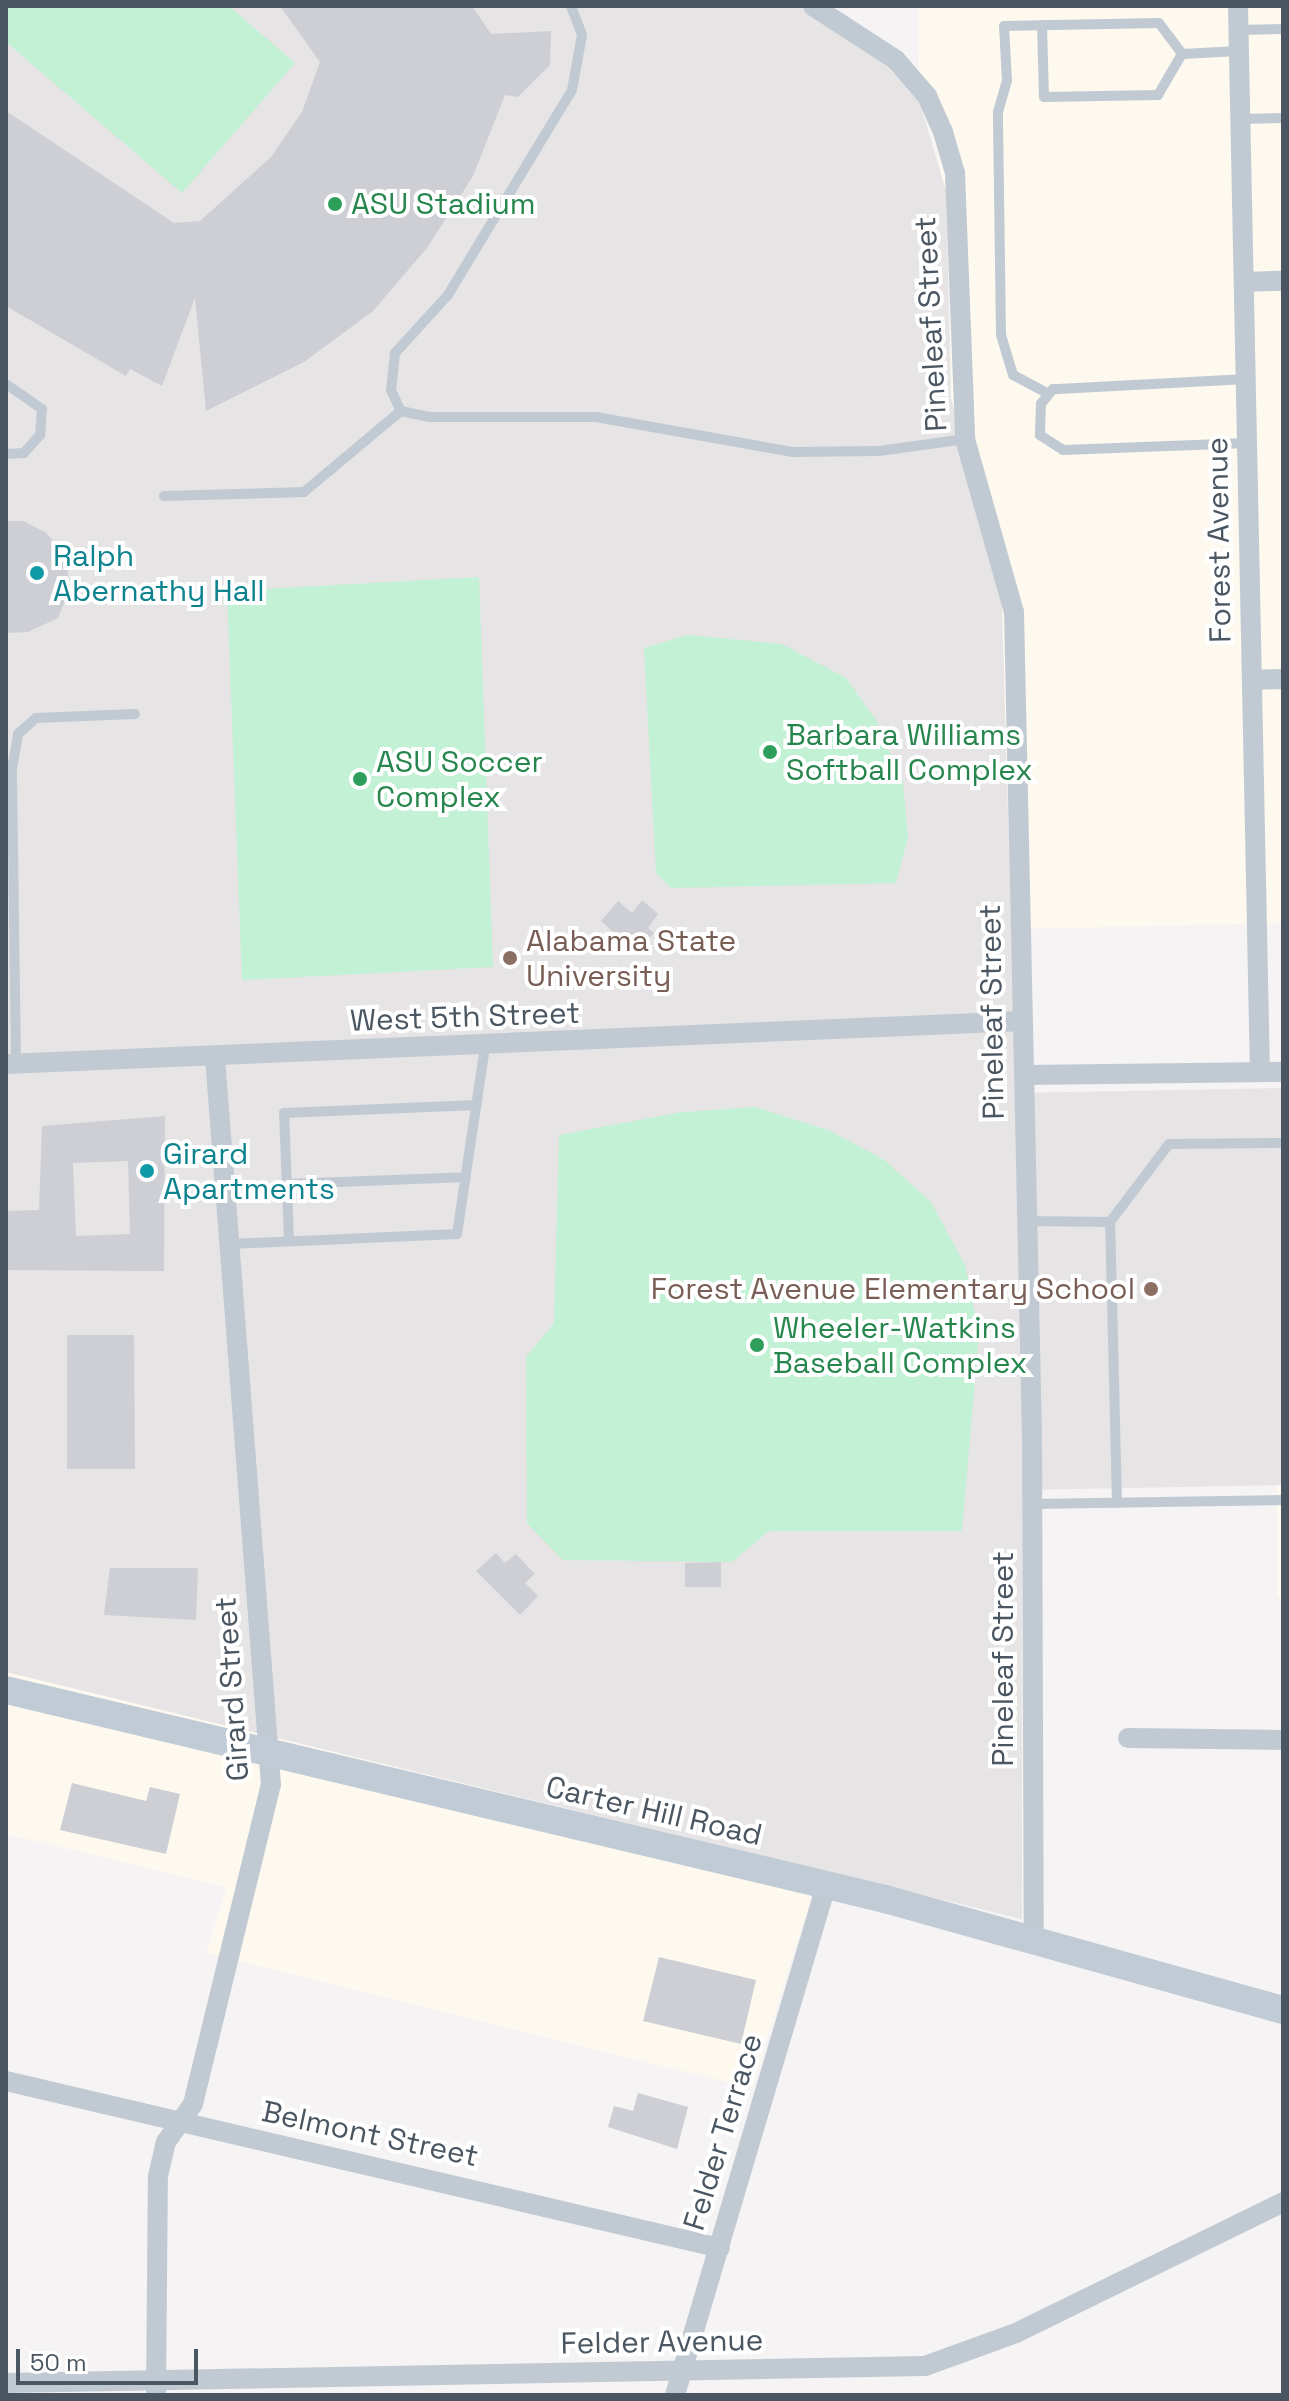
<!DOCTYPE html>
<html>
<head>
<meta charset="utf-8">
<style>
  body { margin:0 }
  #map { position:relative; width:1289px; height:2401px; overflow:hidden; background:#f5f3f3; font-family:"Space Grotesk",sans-serif }
  div>[style] { position:absolute }
  [style*='--x'] { left:calc(var(--x)*1px); top:calc(var(--y)*1px); width:calc(var(--w)*1px); rotate:calc(var(--a)*1deg) }
  .commercial>* { inset:0; background:#fdf9ef }
  .education>* { inset:0; background:#e6e4e5 }
  .green>* { inset:0; background:#c3f1d5 }
  .building>* { inset:0; background:#cdcfd5 }
  .lane>* { height:10px; margin:-5px; padding:0 5px; transform-origin:5px; border-radius:5px; background:#c1cad2 }
  .street>* { height:20px; margin:-10px; padding:0 10px; transform-origin:10px; border-radius:10px; background:#c1cad2 }
  .secondary>* { height:28px; margin:-14px; padding:0 14px; transform-origin:14px; border-radius:14px; background:#c1cbd6 }
  .dots>* { width:22px; height:22px; translate:-50% -50%; box-sizing:border-box; border:4px solid #fff; border-radius:50% }
  span { translate:-50% -50%; white-space:nowrap; text-align:center; line-height:1.15; -webkit-text-stroke:8px #fff; paint-order:stroke }
  .leisure-label { font-size:30px; color:#27864d }
  .left { translate:0 -50%; text-align:left }
  .street-label { font-size:30px; color:#4a5661 }
  .culture-label { font-size:30px; color:#0d838f }
  .education-label { font-size:30px; color:#785e54 }
  .right { translate:-100% -50%; text-align:right }
  .frame { position:absolute; inset:0; border:8px solid #4a5661; pointer-events:none }
  .scale { position:absolute; left:16px; top:2349px; width:182px; height:36px; box-sizing:border-box; border:4px solid #4a5661; border-top:0; padding-left:10px; font-size:24px; line-height:28px; white-space:nowrap; color:#4a5661; -webkit-text-stroke:6px #fff; paint-order:stroke }
</style>
</head>
<body>
<div id="map">
  <div class="commercial">
    <i style="clip-path:polygon(919px 6px,1283px 6px,1283px 923px,1012px 929px,1002px 607px,951px 398px,949px 237px,937px 148px,919px 100px)"></i>
    <i style="clip-path:polygon(1277px 1485px,1283px 1485px,1283px 1598px,1277px 1597px)"></i>
    <i style="clip-path:polygon(6px 1672px,819px 1871px,752px 2088px,206px 1953px,227px 1887px,6px 1834px)"></i>
  </div>
  <div class="education">
    <i style="clip-path:polygon(6px 6px,800px 6px,865px 42px,919px 100px,946px 191px,951px 398px,1002px 607px,1016px 1093px,1283px 1088px,1283px 1485px,1022px 1490px,1022px 1919px,6px 1672px)"></i>
  </div>
  <div class="green">
    <i style="clip-path:polygon(6px 6px,229px 6px,295px 63px,182px 193px,6px 42px)"></i>
    <i style="clip-path:polygon(479px 577px,493px 967px,242px 980px,227px 591px)"></i>
    <i style="clip-path:polygon(688px 635px,782px 644px,846px 678px,876px 720px,903px 783px,908px 837px,896px 883px,671px 888px,656px 873px,644px 648px)"></i>
    <i style="clip-path:polygon(755px 1107px,828px 1130px,883px 1159px,931px 1202px,965px 1265px,979px 1333px,962px 1531px,769px 1531px,732px 1562px,563px 1560px,527px 1523px,526px 1357px,554px 1323px,559px 1135px,682px 1112px)"></i>
  </div>
  <div class="building">
    <i style="clip-path:polygon(280px 6px,472px 6px,491px 34px,551px 31px,550px 65px,518px 97px,505px 95px,473px 176px,427px 248px,373px 311px,304px 362px,206px 411px,195px 298px,162px 386px,130px 369px,126px 376px,6px 306px,6px 111px,174px 223px,200px 221px,271px 157px,302px 112px,320px 62px)"></i>
    <i style="clip-path:polygon(6px 521px,23px 521px,45px 532px,67px 555px,69px 591px,58px 618px,28px 632px,6px 633px)"></i>
    <i style="clip-path:polygon(642px 900px,658px 914px,648px 928px,654px 933px,637px 953px,601px 921px,618px 901px,632px 913px)"></i>
    <i style="clip-path:polygon(evenodd,165px 1116px,164px 1271px,6px 1270px,6px 1211px,39px 1210px,42px 1126px,165px 1116px,128px 1161px,130px 1234px,76px 1236px,73px 1163px,128px 1161px)"></i>
    <i style="clip-path:polygon(67px 1335px,134px 1335px,135px 1469px,67px 1469px)"></i>
    <i style="clip-path:polygon(496px 1553px,505px 1563px,516px 1554px,535px 1574px,525px 1583px,538px 1596px,520px 1615px,476px 1571px)"></i>
    <i style="clip-path:polygon(721px 1562px,721px 1587px,685px 1587px,685px 1563px)"></i>
    <i style="clip-path:polygon(110px 1568px,198px 1568px,196px 1620px,104px 1615px)"></i>
    <i style="clip-path:polygon(72px 1783px,146px 1801px,150px 1787px,180px 1794px,166px 1854px,60px 1830px)"></i>
    <i style="clip-path:polygon(659px 1957px,756px 1980px,741px 2044px,643px 2021px)"></i>
    <i style="clip-path:polygon(638px 2093px,688px 2107px,677px 2149px,608px 2127px,614px 2106px,633px 2111px)"></i>
  </div>
  <div class="lane">
    <i style="--x:571;--y:6;--w:31;--a:69"></i>
    <i style="--x:582;--y:35;--w:56;--a:100.3"></i>
    <i style="--x:572;--y:90;--w:240;--a:121.2"></i>
    <i style="--x:448;--y:295;--w:79;--a:132.4"></i>
    <i style="--x:395;--y:353;--w:37;--a:96"></i>
    <i style="--x:391;--y:390;--w:23;--a:65"></i>
    <i style="--x:401;--y:411;--w:30;--a:12"></i>
    <i style="--x:430;--y:417;--w:166;--a:0"></i>
    <i style="--x:596;--y:417;--w:199;--a:10.1"></i>
    <i style="--x:792;--y:452;--w:87;--a:-0.7"></i>
    <i style="--x:879;--y:451;--w:87;--a:-7.9"></i>
    <i style="--x:1042;--y:25;--w:72;--a:88.4"></i>
    <i style="--x:1044;--y:97;--w:114;--a:-1"></i>
    <i style="--x:1158;--y:95;--w:48;--a:-59.7"></i>
    <i style="--x:1238;--y:30;--w:45;--a:-1.3"></i>
    <i style="--x:1241;--y:119;--w:42;--a:-1.4"></i>
    <i style="--x:1247;--y:379;--w:194;--a:177"></i>
    <i style="--x:1053;--y:389;--w:19;--a:129"></i>
    <i style="--x:1041;--y:404;--w:31;--a:92"></i>
    <i style="--x:1040;--y:435;--w:27;--a:33"></i>
    <i style="--x:1063;--y:450;--w:185;--a:-2.2"></i>
    <i style="--x:6;--y:384;--w:44;--a:34.8"></i>
    <i style="--x:42;--y:409;--w:26;--a:94"></i>
    <i style="--x:40;--y:435;--w:24;--a:132"></i>
    <i style="--x:24;--y:453;--w:18;--a:177"></i>
    <i style="--x:1047;--y:393;--w:38;--a:-152"></i>
    <i style="--x:1013;--y:375;--w:42;--a:-106.7"></i>
    <i style="--x:1001;--y:335;--w:223;--a:-90.8"></i>
    <i style="--x:998;--y:112;--w:32;--a:-74"></i>
    <i style="--x:1007;--y:81;--w:55;--a:-93.1"></i>
    <i style="--x:1004;--y:26;--w:155;--a:-1.1"></i>
    <i style="--x:1159;--y:23;--w:39;--a:53"></i>
    <i style="--x:1182;--y:54;--w:57;--a:-3"></i>
    <i style="--x:164;--y:496;--w:140;--a:-1.6"></i>
    <i style="--x:304;--y:492;--w:126;--a:-39.9"></i>
    <i style="--x:16;--y:1064;--w:295;--a:-90.8"></i>
    <i style="--x:12;--y:769;--w:36;--a:-80"></i>
    <i style="--x:18;--y:734;--w:24;--a:-42"></i>
    <i style="--x:36;--y:718;--w:99;--a:-2.3"></i>
    <i style="--x:287;--y:1184;--w:179;--a:-2.2"></i>
    <i style="--x:1027;--y:1221;--w:83;--a:0.7"></i>
    <i style="--x:289;--y:1241;--w:128;--a:-92.2"></i>
    <i style="--x:284;--y:1113;--w:193;--a:-2.4"></i>
    <i style="--x:229;--y:1244;--w:228;--a:-2.5"></i>
    <i style="--x:457;--y:1234;--w:189;--a:-81.5"></i>
    <i style="--x:1117;--y:1503;--w:281;--a:-91.4"></i>
    <i style="--x:1110;--y:1222;--w:98;--a:-52.9"></i>
    <i style="--x:1169;--y:1144;--w:114;--a:-0.5"></i>
    <i style="--x:1032;--y:1504;--w:251;--a:-0.9"></i>
  </div>
  <div class="street">
    <i style="--x:813;--y:6;--w:99;--a:33"></i>
    <i style="--x:896;--y:60;--w:48;--a:49.3"></i>
    <i style="--x:927;--y:96;--w:39;--a:66"></i>
    <i style="--x:943;--y:132;--w:43;--a:73.7"></i>
    <i style="--x:955;--y:173;--w:266;--a:87.8"></i>
    <i style="--x:965;--y:439;--w:180;--a:74.2"></i>
    <i style="--x:1014;--y:612;--w:827;--a:88.75"></i>
    <i style="--x:1032;--y:1439;--w:499;--a:89.8"></i>
    <i style="--x:1238;--y:6;--w:1066;--a:88.82"></i>
    <i style="--x:1245;--y:282;--w:38;--a:-2"></i>
    <i style="--x:1252;--y:680;--w:31;--a:-2"></i>
    <i style="--x:6;--y:1064;--w:1017;--a:-2.42"></i>
    <i style="--x:1024;--y:1075;--w:259;--a:-0.7"></i>
    <i style="--x:1128;--y:1738;--w:155;--a:0.7"></i>
    <i style="--x:6;--y:2081;--w:733;--a:13.16"></i>
    <i style="--x:6;--y:2383;--w:919;--a:-1.06"></i>
    <i style="--x:925;--y:2366;--w:97;--a:-19.9"></i>
    <i style="--x:1016;--y:2333;--w:297;--a:-26.1"></i>
    <i style="--x:156;--y:2395;--w:219;--a:-89.5"></i>
    <i style="--x:158;--y:2176;--w:35;--a:-77"></i>
    <i style="--x:166;--y:2142;--w:47;--a:-54.6"></i>
    <i style="--x:193;--y:2104;--w:328;--a:-76.3"></i>
    <i style="--x:271;--y:1785;--w:730;--a:-94.4"></i>
    <i style="--x:675;--y:2395;--w:531;--a:-73.48"></i>
  </div>
  <div class="secondary">
    <i style="--x:6;--y:1690;--w:904;--a:13.37"></i>
    <i style="--x:885;--y:1899;--w:413;--a:15.6"></i>
  </div>
  <div class="dots">
    <i style="left:335px;top:204px;background:#2e9e5b"></i>
    <i style="left:37px;top:573px;background:#0f9aa8"></i>
    <i style="left:770px;top:752px;background:#2e9e5b"></i>
    <i style="left:360px;top:779px;background:#2e9e5b"></i>
    <i style="left:510px;top:958px;background:#8d6e63"></i>
    <i style="left:147px;top:1171px;background:#0f9aa8"></i>
    <i style="left:1151px;top:1289px;background:#8d6e63"></i>
    <i style="left:757px;top:1345px;background:#2e9e5b"></i>
  </div>
  <div class="leisure-label">
    <span class="left" style="left:351px;top:204px">ASU Stadium</span>
    <span class="left" style="left:786px;top:752px">Barbara Williams<br>Softball Complex</span>
    <span class="left" style="left:376px;top:779px">ASU Soccer<br>Complex</span>
    <span class="left" style="left:773px;top:1345px">Wheeler-Watkins<br>Baseball Complex</span>
  </div>
  <div class="street-label">
    <span style="left:931px;top:324px;rotate:-93deg">Pineleaf Street</span>
    <span style="left:1219px;top:540px;rotate:-91deg">Forest Avenue</span>
    <span style="left:992px;top:1012px;rotate:-91deg">Pineleaf Street</span>
    <span style="left:465px;top:1017px;rotate:-2deg">West 5th Street</span>
    <span style="left:1003px;top:1659px;rotate:-90deg">Pineleaf Street</span>
    <span style="left:232px;top:1689px;rotate:-94deg">Girard Street</span>
    <span style="left:654px;top:1811px;rotate:13deg">Carter Hill Road</span>
    <span style="left:723px;top:2132px;rotate:-73deg">Felder Terrace</span>
    <span style="left:370px;top:2134px;rotate:12deg">Belmont Street</span>
    <span style="left:662px;top:2342px;rotate:-1deg">Felder Avenue</span>
  </div>
  <div class="culture-label">
    <span class="left" style="left:53px;top:573px">Ralph<br>Abernathy Hall</span>
    <span class="left" style="left:163px;top:1171px">Girard<br>Apartments</span>
  </div>
  <div class="education-label">
    <span class="left" style="left:526px;top:958px">Alabama State<br>University</span>
    <span class="right" style="left:1135px;top:1289px">Forest Avenue Elementary School</span>
  </div>
  <div class="frame"></div>
  <div class="scale">50 m</div>
</div>
</body>
</html>
